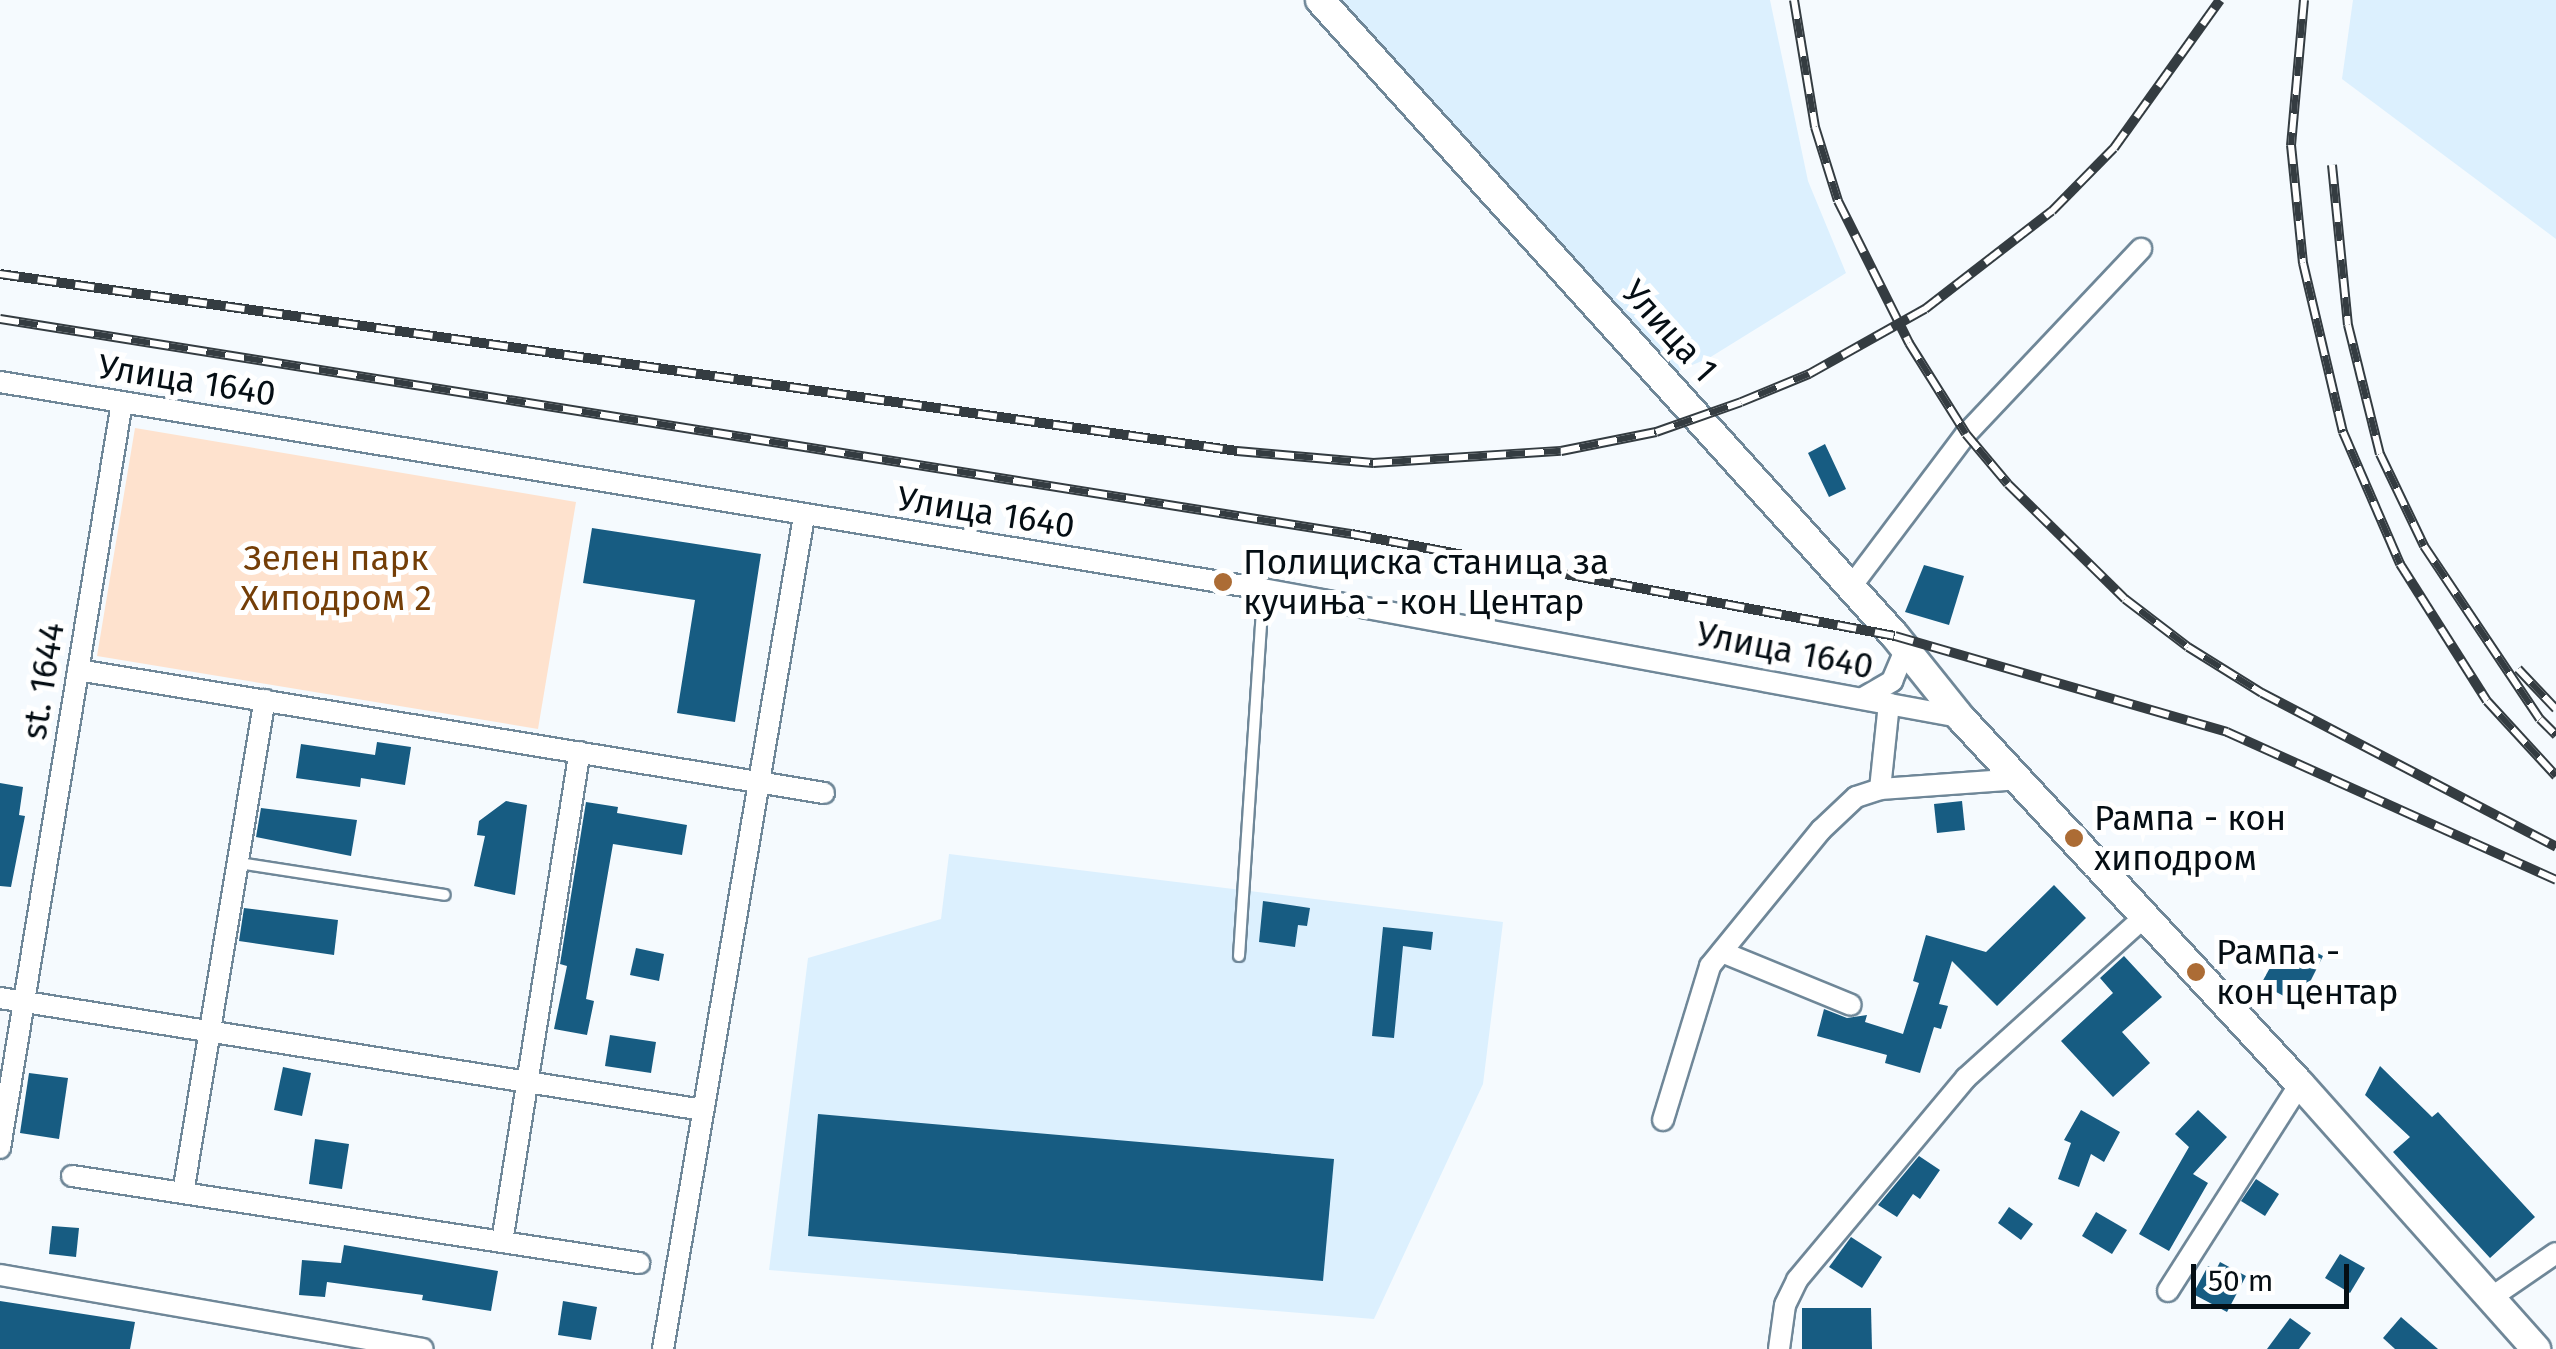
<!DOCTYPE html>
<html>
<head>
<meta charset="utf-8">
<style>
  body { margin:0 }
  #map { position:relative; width:2556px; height:1349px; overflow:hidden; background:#f5fafe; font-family:"Fira Sans",sans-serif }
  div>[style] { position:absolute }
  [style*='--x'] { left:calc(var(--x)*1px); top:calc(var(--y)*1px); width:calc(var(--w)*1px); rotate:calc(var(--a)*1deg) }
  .built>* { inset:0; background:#dcf0fe }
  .green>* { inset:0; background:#fee2ce }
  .building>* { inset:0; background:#175c82 }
  .roads { filter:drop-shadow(2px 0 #6f8798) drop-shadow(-2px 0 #6f8798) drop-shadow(0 2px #6f8798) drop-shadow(0 -2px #6f8798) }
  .service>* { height:10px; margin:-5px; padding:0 5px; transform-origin:5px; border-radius:5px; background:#fff }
  .minor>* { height:20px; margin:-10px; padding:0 10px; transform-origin:10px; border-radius:10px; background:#fff }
  .secondary>* { height:28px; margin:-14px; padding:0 14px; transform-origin:14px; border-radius:14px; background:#fff }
  .rail>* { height:10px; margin-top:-5px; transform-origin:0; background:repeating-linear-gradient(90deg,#fff 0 19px,#343c41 0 38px); box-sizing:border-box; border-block:2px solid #343c41 }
  .dots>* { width:28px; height:28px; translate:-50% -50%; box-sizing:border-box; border:5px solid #fff; border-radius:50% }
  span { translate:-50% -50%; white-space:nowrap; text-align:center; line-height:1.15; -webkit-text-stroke:10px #fff; paint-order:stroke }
  .street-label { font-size:35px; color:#050e14 }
  .park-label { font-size:35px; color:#743e07 }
  .poi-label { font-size:35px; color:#050e14 }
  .left { translate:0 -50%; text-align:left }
  .scale { position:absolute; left:2191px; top:1264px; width:158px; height:45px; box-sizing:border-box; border:5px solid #050e14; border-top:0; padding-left:12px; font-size:30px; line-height:35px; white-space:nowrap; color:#050e14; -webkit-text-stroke:8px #fff; paint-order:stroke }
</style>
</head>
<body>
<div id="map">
  <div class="built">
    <i style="clip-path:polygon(1313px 0,1770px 0,1808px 181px,1846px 273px,1709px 358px,1654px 381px)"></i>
    <i style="clip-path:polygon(2353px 0,2556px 0,2556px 239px,2342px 79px)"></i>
    <i style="clip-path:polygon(949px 854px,1503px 922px,1483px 1084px,1374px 1319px,769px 1270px,808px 958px,941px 919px)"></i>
  </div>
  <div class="green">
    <i style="clip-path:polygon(135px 428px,576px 502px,538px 729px,97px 656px)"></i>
  </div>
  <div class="building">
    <i style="clip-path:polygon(1825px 444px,1846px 489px,1829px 497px,1808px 453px)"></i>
    <i style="clip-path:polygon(592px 528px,761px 554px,735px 722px,677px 713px,695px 600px,583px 583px)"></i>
    <i style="clip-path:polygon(1924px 565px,1964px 576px,1949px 625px,1905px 612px)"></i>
    <i style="clip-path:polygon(377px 742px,411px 747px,405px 785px,361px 778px,360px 787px,296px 778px,301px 744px,375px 755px)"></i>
    <i style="clip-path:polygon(0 783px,23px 787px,19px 815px,25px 816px,11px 887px,0 886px)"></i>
    <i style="clip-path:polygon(506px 801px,527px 805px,515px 895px,474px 886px,485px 836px,477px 835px,479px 821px)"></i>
    <i style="clip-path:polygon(1962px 801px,1965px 830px,1937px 833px,1934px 804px)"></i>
    <i style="clip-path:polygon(586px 802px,618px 807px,617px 813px,687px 825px,682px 855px,613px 844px,586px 999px,594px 1001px,587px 1035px,554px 1029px,567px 966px,560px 964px)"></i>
    <i style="clip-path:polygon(261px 808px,357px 820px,351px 856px,256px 837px)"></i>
    <i style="clip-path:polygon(2054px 885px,2086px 918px,1997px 1006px,1952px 961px,1939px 1004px,1948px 1006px,1941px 1029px,1934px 1027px,1920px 1073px,1885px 1063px,1887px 1055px,1817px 1036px,1824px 1009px,1847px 1018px,1867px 1015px,1865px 1022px,1903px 1034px,1919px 983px,1913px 981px,1926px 935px,1986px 952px)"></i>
    <i style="clip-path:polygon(1263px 901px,1310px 908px,1307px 926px,1298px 925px,1295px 947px,1259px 942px)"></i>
    <i style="clip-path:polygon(244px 908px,338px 920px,334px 955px,239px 941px)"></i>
    <i style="clip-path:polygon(1383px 927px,1433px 932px,1431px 950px,1403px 946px,1394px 1038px,1372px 1036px)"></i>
    <i style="clip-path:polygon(2299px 943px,2323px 956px,2299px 1004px,2261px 984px,2282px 946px,2294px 953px)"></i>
    <i style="clip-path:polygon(636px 948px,664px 954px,659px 981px,630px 975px)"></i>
    <i style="clip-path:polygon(2124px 956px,2162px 997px,2122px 1032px,2150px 1063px,2113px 1097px,2061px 1041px,2113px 993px,2100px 978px)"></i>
    <i style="clip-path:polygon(610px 1035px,656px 1042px,651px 1073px,605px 1066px)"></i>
    <i style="clip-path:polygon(2380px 1066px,2432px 1117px,2438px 1112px,2535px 1217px,2490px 1258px,2393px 1152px,2410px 1137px,2365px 1095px)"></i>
    <i style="clip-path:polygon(283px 1067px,311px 1073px,302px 1116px,274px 1110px)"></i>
    <i style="clip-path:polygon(29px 1073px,68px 1078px,59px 1139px,20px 1133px)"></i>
    <i style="clip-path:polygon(2081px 1110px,2120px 1132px,2104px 1162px,2091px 1154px,2079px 1187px,2058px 1179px,2071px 1143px,2064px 1140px)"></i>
    <i style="clip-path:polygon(2198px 1110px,2227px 1137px,2193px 1174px,2208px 1183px,2169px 1251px,2139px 1234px,2189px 1147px,2175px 1134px)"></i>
    <i style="clip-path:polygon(818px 1114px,1334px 1159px,1323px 1281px,808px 1236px)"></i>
    <i style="clip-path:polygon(315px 1139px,349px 1144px,342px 1189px,309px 1184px)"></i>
    <i style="clip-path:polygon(1919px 1156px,1940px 1170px,1920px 1199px,1913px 1194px,1897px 1217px,1878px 1205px)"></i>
    <i style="clip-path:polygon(2256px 1179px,2279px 1194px,2265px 1216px,2241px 1201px)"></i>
    <i style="clip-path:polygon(2009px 1207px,2033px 1224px,2021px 1240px,1998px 1223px)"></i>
    <i style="clip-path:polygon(2096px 1212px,2127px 1230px,2112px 1254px,2082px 1236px)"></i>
    <i style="clip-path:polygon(52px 1226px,79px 1228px,76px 1257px,49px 1254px)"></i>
    <i style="clip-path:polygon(1851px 1237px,1882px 1257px,1862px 1288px,1829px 1267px)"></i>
    <i style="clip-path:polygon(344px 1245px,498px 1271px,491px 1311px,422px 1300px,423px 1295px,327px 1282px,325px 1297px,299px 1295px,302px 1260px,341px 1263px)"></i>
    <i style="clip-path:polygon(2340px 1254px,2365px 1268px,2350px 1293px,2325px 1278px)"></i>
    <i style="clip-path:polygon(2220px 1262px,2246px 1276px,2227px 1312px,2193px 1294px,2208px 1266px,2216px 1270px)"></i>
    <i style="clip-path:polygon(0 1301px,135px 1322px,130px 1349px,0 1349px)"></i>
    <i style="clip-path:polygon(563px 1301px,597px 1307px,591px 1340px,558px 1335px)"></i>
    <i style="clip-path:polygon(1802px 1308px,1871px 1308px,1872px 1349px,1802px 1349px)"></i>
    <i style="clip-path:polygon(2401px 1317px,2438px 1349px,2395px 1349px,2383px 1338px)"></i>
    <i style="clip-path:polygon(2290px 1318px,2311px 1333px,2299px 1349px,2267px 1349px)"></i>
  </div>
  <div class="roads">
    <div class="service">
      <i style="--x:239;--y:863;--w:208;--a:8.8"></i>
      <i style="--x:1239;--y:956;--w:367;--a:-86.2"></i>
    </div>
    <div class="minor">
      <i style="--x:0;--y:382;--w:1280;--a:9.31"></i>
      <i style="--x:1263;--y:589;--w:709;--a:10.41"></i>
      <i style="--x:1850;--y:588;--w:193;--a:-53"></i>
      <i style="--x:1966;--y:434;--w:255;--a:-46.6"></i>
      <i style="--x:78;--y:670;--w:756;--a:9.36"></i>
      <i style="--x:1863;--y:698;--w:34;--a:-30"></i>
      <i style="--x:1892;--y:681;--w:34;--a:-67"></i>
      <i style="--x:1880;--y:789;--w:86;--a:-84"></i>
      <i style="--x:1722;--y:952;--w:139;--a:22.3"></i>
      <i style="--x:0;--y:998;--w:712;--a:9.05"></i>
      <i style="--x:1663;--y:1120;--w:161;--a:-73"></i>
      <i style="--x:1710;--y:966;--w:176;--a:-50.8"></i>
      <i style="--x:1821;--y:830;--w:48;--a:-43.3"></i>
      <i style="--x:1856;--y:797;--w:25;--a:-18"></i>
      <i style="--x:1880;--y:789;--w:141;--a:-4.1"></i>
      <i style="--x:0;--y:1148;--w:756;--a:-80.71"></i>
      <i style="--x:72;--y:1176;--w:574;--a:8.72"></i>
      <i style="--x:183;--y:1193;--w:500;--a:-80.6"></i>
      <i style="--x:502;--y:1242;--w:496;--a:-81"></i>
      <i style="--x:0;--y:1275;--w:429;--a:9.9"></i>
      <i style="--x:2168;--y:1291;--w:246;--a:-57.5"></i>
      <i style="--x:2489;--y:1299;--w:81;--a:-34.5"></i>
      <i style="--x:663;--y:1349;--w:845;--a:-80.39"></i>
      <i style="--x:1779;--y:1349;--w:44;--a:-82.2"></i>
      <i style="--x:1785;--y:1305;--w:28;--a:-64"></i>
      <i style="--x:1797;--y:1280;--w:263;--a:-50.1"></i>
      <i style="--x:1966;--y:1078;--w:241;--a:-42.1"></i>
    </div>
    <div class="secondary">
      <i style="--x:1320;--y:0;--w:857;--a:47.88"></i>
      <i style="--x:1895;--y:636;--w:104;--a:51.3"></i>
      <i style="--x:1960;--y:717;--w:500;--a:47.19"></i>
      <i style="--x:2300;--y:1084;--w:355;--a:48.3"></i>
    </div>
  </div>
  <div class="rail">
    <i style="--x:1794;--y:0;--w:129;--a:80.6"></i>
    <i style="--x:1815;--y:127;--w:77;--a:72.7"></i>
    <i style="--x:1838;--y:201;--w:159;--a:63.4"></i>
    <i style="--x:1909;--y:343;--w:107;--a:57.9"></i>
    <i style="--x:1966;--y:434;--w:65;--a:50"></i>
    <i style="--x:2008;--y:484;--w:164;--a:44.5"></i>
    <i style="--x:2125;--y:599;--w:79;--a:37.3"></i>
    <i style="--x:2188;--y:647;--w:87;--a:31.9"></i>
    <i style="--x:2262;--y:693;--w:332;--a:27.6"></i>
    <i style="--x:2304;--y:0;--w:146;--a:95.1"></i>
    <i style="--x:2291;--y:145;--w:119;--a:84.2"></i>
    <i style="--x:2303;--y:263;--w:174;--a:76.7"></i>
    <i style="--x:2343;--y:432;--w:144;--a:66.6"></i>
    <i style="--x:2400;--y:564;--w:162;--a:57.6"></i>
    <i style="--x:2487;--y:701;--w:102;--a:47.4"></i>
    <i style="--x:2332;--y:165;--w:161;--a:84.3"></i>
    <i style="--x:2348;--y:325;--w:133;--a:76.1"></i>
    <i style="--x:2380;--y:454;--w:102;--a:64.4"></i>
    <i style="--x:2424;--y:546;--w:208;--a:56.2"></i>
    <i style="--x:2540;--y:719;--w:23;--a:45"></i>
    <i style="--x:0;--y:274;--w:1250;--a:8.14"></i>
    <i style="--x:1237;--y:451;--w:137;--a:5"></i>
    <i style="--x:1373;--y:463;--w:188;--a:-3.7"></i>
    <i style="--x:1561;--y:451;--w:97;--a:-11.3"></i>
    <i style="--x:1656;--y:432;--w:90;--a:-19.4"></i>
    <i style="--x:1741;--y:402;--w:74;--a:-22.4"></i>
    <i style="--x:1809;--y:374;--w:133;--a:-29.3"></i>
    <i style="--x:1925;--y:309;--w:160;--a:-37.7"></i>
    <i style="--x:2052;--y:211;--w:88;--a:-45.5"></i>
    <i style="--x:2114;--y:148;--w:182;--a:-54.4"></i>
    <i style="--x:0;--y:319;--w:1369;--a:9.04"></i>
    <i style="--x:1352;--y:534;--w:552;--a:10.64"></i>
    <i style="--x:1895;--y:636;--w:346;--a:16.1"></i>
    <i style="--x:2227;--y:732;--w:361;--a:24.2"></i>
    <i style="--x:2518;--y:669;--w:55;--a:46.5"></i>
  </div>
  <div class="dots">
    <i style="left:1223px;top:582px;background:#ac6c35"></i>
    <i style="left:2074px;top:838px;background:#ac6c35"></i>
    <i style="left:2196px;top:972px;background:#ac6c35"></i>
  </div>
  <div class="street-label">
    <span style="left:1670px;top:331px;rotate:48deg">Улица 1</span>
    <span style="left:187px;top:380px;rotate:9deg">Улица 1640</span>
    <span style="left:986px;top:512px;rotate:9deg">Улица 1640</span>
    <span style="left:1785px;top:650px;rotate:11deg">Улица 1640</span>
    <span style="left:43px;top:681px;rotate:-81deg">st. 1644</span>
  </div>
  <div class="park-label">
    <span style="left:336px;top:578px">Зелен парк<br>Хиподром 2</span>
  </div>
  <div class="poi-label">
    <span class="left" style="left:1243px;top:582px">Полициска станица за<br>кучиња - кон Центар</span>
    <span class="left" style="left:2094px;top:838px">Рампа - кон<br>хиподром</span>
    <span class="left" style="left:2216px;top:972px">Рампа -<br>кон центар</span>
  </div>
  <div class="scale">50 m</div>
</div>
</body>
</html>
